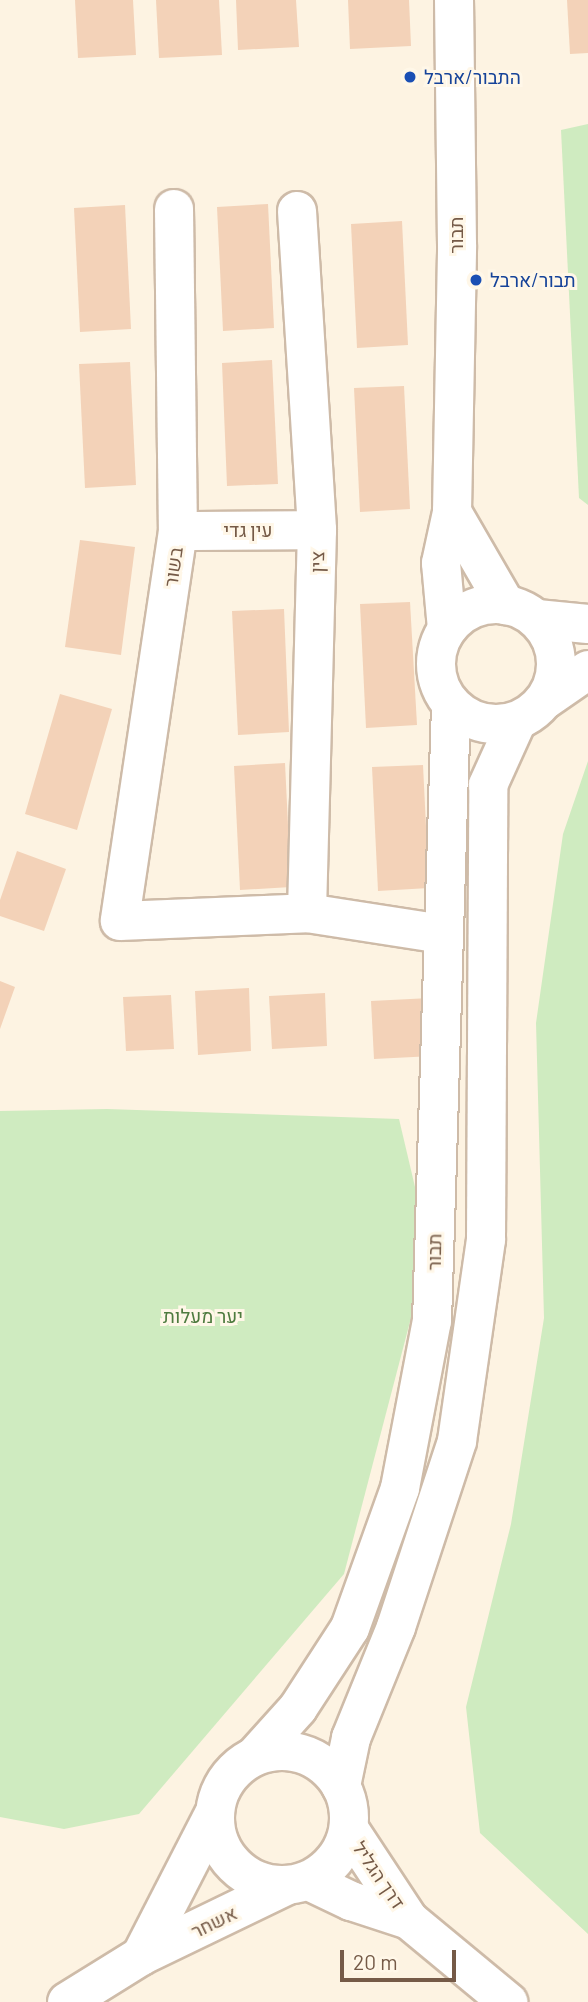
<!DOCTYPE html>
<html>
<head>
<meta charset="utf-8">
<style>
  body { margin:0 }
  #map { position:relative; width:588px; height:2002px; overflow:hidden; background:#fdf3e2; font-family:Barlow,Heebo,sans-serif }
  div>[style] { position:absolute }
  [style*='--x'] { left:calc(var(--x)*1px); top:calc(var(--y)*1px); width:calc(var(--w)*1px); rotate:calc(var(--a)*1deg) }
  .green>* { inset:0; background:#cfebc0 }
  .building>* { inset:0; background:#f3d2b8 }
  .roads { filter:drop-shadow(2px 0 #cebba8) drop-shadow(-2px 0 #cebba8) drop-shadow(0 2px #cebba8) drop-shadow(0 -2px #cebba8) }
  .minor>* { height:38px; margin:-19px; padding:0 19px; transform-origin:19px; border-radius:19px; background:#fff }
  .tertiary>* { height:38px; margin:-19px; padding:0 19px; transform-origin:19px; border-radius:19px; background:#fff }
  .tertiary>.ring { margin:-19px; padding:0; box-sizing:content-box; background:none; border:38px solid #fff; border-radius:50% }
  .dots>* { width:19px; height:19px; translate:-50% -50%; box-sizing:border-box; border:4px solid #fff7e8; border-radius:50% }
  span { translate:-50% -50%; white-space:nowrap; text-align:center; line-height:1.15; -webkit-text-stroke:6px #fff7e8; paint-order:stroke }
  .transit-label { font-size:19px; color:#164399 }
  .left { translate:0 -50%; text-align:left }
  .street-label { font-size:19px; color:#755a47 }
  .park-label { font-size:19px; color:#4e7b3f }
  .scale { position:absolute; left:340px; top:1950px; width:116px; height:32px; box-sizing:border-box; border:4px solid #755a47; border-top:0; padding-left:9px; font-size:21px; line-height:24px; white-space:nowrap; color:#755a47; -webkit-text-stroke:5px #fff7e8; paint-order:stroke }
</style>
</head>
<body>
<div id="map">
  <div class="green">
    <i style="clip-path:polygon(588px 124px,588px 505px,579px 498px,561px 130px)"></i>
    <i style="clip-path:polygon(588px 761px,588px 1934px,480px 1833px,466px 1707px,511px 1524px,544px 1318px,536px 1023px,563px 834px)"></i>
    <i style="clip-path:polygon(107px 1109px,399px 1119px,419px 1204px,412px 1314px,344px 1574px,139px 1814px,64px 1829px,0 1817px,0 1111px)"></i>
  </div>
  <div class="building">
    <i style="clip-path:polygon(75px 0,133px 0,136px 55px,78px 58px)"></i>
    <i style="clip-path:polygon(156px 0,219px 0,222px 55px,159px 58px)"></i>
    <i style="clip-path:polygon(236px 0,296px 0,299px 47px,238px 50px)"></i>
    <i style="clip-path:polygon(348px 0,409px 0,411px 46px,350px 49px)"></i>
    <i style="clip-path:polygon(567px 0,588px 0,588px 53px,570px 54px)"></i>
    <i style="clip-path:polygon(268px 204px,274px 328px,223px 331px,217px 207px)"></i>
    <i style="clip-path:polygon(125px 205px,131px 329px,80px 332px,74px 208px)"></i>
    <i style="clip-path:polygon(402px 221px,408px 345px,357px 348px,351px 224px)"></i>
    <i style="clip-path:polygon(272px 360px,278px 484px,227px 486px,222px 363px)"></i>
    <i style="clip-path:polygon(130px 362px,136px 485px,85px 488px,79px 364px)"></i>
    <i style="clip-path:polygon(404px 386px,410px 509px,360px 512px,354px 388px)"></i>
    <i style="clip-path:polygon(80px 540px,135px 547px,121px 655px,65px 647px)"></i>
    <i style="clip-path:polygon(410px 602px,417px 725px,366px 728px,360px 604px)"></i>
    <i style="clip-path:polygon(284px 609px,289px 732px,238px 735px,232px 611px)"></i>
    <i style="clip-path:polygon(60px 694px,112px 709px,77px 830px,25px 814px)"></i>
    <i style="clip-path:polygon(285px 763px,291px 887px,240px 890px,234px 766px)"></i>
    <i style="clip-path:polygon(423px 765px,429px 888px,378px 891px,372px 767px)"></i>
    <i style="clip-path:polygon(17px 851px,66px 869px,44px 931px,0 916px,0 900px)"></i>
    <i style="clip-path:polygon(0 981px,15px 987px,0 1029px)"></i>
    <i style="clip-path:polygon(249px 988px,251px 1051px,198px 1055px,195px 991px)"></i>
    <i style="clip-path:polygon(325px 993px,327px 1046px,272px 1049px,269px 996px)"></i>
    <i style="clip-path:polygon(171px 995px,174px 1049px,126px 1051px,123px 997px)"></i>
    <i style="clip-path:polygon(430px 998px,433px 1056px,374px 1059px,371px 1001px)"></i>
  </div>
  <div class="roads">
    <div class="minor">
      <i style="--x:174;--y:209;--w:322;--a:89.3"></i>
      <i style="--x:178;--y:531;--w:394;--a:98.5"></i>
      <i style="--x:120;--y:921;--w:187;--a:-2.4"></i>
      <i style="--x:307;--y:913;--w:137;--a:8.8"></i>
      <i style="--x:297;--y:211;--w:320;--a:86.4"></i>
      <i style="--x:317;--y:530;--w:383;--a:91.5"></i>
      <i style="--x:178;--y:531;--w:139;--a:-0.4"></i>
    </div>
    <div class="tertiary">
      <i style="--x:452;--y:512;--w:108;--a:59.9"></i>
      <i class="ring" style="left:436px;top:604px;width:82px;height:82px"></i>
      <i style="--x:537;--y:619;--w:51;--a:5.6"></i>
      <i style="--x:447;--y:629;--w:66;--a:-95.2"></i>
      <i style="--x:441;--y:563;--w:52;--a:-77.8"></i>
      <i style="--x:452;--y:512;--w:267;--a:-88.9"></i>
      <i style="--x:457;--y:245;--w:245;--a:-90.7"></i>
      <i style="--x:546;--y:699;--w:51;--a:-34.6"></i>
      <i class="ring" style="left:215px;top:1751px;width:96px;height:96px"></i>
      <i style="--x:255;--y:1756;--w:64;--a:-48.1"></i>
      <i style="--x:298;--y:1708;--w:95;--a:-57"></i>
      <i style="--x:350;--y:1628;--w:149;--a:-70.3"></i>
      <i style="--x:400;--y:1488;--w:170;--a:-79.2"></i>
      <i style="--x:432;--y:1321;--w:616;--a:-88.23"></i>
      <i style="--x:341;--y:1786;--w:49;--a:-78.2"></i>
      <i style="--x:351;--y:1738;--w:120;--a:-67.9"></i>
      <i style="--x:396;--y:1627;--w:196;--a:-71.8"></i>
      <i style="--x:457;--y:1441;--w:203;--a:-81.8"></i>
      <i style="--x:486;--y:1240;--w:455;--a:-89.7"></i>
      <i style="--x:488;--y:785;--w:70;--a:-65.6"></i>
      <i style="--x:349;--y:1829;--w:109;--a:56.6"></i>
      <i style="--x:409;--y:1920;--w:129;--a:39.6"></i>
      <i style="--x:309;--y:1881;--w:47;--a:25.5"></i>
      <i style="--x:351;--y:1901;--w:61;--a:18.1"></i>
      <i style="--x:141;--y:1956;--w:160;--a:-62.8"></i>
      <i style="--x:67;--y:2002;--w:87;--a:-31.9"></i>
      <i style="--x:141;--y:1956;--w:161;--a:-25.8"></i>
    </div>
  </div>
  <div class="dots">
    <i style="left:410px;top:77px;background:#1a4fb4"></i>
    <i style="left:476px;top:280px;background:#1a4fb4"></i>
  </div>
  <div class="transit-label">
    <span class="left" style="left:424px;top:77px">התבור/ארבל</span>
    <span class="left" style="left:490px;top:280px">תבור/ארבל</span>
  </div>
  <div class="street-label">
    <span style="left:456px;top:235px;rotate:-90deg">תבור</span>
    <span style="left:248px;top:530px">עין גדי</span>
    <span style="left:317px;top:562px;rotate:-88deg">צין</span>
    <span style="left:173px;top:567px;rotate:-82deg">בשור</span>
    <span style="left:434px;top:1252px;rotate:-89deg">תבור</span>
    <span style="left:379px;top:1875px;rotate:56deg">דרך הגליל</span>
    <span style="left:214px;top:1922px;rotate:-26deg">אשחר</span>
  </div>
  <div class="park-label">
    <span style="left:203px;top:1316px">יער מעלות</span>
  </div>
  <div class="scale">20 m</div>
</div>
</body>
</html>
